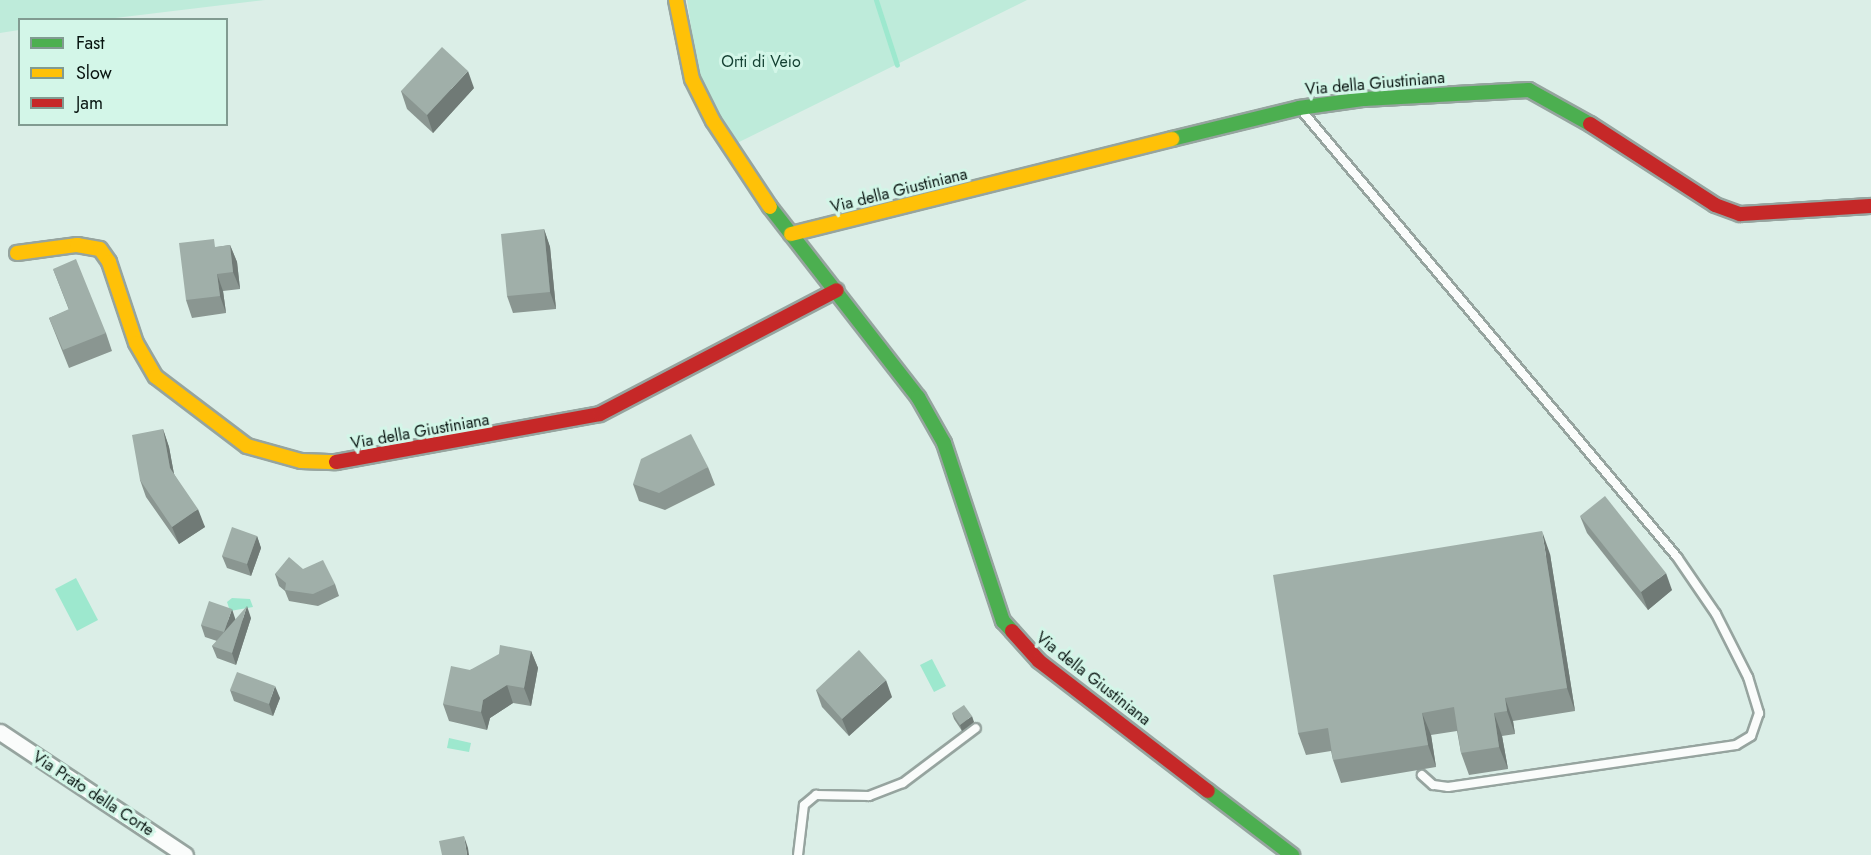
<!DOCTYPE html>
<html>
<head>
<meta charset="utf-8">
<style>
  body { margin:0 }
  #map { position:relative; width:1871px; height:855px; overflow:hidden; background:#dbeee7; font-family:Jost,sans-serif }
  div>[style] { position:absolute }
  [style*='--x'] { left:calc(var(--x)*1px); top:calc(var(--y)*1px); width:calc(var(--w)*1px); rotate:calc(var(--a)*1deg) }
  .green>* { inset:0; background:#beebda }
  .water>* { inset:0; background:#9de8ce }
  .stream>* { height:5px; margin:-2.5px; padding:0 2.5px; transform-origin:2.5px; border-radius:2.5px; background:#9de8ce }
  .roads { filter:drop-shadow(2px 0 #96a49f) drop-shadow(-2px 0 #96a49f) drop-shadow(0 2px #96a49f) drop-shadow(0 -2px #96a49f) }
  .lane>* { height:8px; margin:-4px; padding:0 4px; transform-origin:4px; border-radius:4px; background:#fafcfb }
  .street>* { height:15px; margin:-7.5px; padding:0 7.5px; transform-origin:7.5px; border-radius:7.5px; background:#fafcfb }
  .fast>* { height:14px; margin:-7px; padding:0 7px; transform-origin:7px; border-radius:7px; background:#4caf50 }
  .slow>* { height:14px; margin:-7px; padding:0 7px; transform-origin:7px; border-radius:7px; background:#ffc107 }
  .jam>* { height:14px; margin:-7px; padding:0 7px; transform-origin:7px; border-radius:7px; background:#c62828 }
  .wall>* { inset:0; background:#8a9691 }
  .shaded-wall>* { inset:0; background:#707a76 }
  .building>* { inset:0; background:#a0afa9 }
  span { translate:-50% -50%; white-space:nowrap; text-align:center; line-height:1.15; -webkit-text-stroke:6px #d3f6e8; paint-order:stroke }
  .park-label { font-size:16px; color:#154133 }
  .street-label { font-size:16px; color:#07130f }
  .legend { position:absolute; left:18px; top:18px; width:210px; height:108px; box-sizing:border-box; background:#d3f6e8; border:2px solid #819b91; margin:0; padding:8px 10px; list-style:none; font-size:18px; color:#07130f }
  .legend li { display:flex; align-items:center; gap:12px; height:30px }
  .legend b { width:30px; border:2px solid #819b91 }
</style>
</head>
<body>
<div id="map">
  <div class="green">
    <i style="clip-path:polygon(0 0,265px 0,107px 19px,20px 20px,19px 30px,0 33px)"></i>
    <i style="clip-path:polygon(687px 0,1027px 0,729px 147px,697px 66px)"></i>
  </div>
  <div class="water">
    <i style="clip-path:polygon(76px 578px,98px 620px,77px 631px,55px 589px)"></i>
    <i style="clip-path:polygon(232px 598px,250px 599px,253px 607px,230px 611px,227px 602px)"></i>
    <i style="clip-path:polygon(932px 659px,946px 686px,934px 692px,920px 665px)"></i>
    <i style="clip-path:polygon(449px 738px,471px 743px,469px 752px,447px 748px)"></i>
  </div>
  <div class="stream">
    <i style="--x:876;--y:0;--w:68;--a:72.1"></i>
  </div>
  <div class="roads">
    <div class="lane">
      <i style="--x:1302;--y:111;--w:583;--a:49.94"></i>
      <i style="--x:1677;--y:557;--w:69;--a:55.6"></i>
      <i style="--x:1716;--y:614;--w:71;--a:63.1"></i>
      <i style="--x:1748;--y:677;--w:38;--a:73"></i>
      <i style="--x:1759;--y:713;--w:24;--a:109"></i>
      <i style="--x:1751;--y:736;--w:17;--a:149"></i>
      <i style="--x:1736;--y:745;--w:291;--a:171.7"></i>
      <i style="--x:1448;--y:787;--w:15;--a:-172"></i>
      <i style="--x:1433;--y:785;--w:15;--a:-138"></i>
      <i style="--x:798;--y:855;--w:50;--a:-83.2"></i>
      <i style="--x:804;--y:805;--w:16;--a:-40"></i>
      <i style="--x:816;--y:795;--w:53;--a:1.1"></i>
      <i style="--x:869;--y:796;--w:36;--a:-21"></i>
      <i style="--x:903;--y:783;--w:91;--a:-37"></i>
    </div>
    <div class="street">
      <i style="--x:0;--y:732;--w:222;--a:33.6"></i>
    </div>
    <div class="fast">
      <i style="--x:1172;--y:139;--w:131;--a:-13.7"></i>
      <i style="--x:1299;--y:108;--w:66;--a:-7.9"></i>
      <i style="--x:1364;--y:99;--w:165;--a:-3.1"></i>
      <i style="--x:1529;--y:90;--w:70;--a:29.1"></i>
      <i style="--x:770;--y:207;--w:241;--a:52.1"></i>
      <i style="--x:918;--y:397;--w:53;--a:60.5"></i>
      <i style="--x:944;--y:443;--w:188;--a:71.7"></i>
      <i style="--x:1003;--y:621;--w:13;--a:48"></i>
      <i style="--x:1208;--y:791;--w:106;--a:37.3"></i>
    </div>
    <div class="slow">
      <i style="--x:676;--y:0;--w:81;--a:78.6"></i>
      <i style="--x:692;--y:79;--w:47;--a:63.4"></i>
      <i style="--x:713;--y:121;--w:103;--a:56.5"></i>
      <i style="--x:791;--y:234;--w:393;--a:-14"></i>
      <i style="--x:17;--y:253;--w:61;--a:-7.6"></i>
      <i style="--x:77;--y:245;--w:23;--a:10"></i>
      <i style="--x:100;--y:249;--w:16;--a:55"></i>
      <i style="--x:109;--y:262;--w:85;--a:71.6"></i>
      <i style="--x:136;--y:343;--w:39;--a:60"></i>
      <i style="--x:156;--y:377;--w:114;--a:37.2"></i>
      <i style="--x:247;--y:446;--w:56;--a:15.5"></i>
      <i style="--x:301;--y:461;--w:35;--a:2"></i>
    </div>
    <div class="jam">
      <i style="--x:1590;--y:124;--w:149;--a:32.9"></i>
      <i style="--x:1715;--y:205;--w:27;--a:20"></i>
      <i style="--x:1740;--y:214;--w:131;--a:-3.5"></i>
      <i style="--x:336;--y:462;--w:268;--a:-10.3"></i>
      <i style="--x:600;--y:414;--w:267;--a:-27.6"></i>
      <i style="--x:1012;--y:631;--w:40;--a:48"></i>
      <i style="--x:1039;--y:661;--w:213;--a:37.6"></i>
    </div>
  </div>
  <div class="wall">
    <i style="clip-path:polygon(474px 88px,433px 133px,407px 109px,401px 91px)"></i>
    <i style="clip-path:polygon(544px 229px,550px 247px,556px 309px,513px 313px,507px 296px)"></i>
    <i style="clip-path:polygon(230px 245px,237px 262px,240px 289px,223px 291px,226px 313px,192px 318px,186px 300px,217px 247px)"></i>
    <i style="clip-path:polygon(53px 269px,106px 333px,112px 351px,69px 368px,49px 318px,69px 310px)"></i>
    <i style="clip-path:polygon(163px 429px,169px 447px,174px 474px,205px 527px,179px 544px,146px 497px,140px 480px)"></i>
    <i style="clip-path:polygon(708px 467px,715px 485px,665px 510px,639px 501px,633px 484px)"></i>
    <i style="clip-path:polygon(1580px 516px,1672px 590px,1648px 610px,1587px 533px)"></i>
    <i style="clip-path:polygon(257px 536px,261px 548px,251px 576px,227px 568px,222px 556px)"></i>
    <i style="clip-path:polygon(1550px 554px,1575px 711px,1513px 721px,1515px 734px,1502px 736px,1508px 769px,1469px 775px,1461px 753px,1457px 731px,1431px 735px,1436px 767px,1341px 783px,1333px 760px,1331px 751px,1306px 755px,1298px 733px)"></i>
    <i style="clip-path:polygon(303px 569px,335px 584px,339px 596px,318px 606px,289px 601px,285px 591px,279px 586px,275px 574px)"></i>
    <i style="clip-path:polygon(251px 618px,236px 665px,217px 658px,212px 646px,217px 641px,205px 637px,201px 625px)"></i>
    <i style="clip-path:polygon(531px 651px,538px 668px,531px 706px,513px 703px,490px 718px,487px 730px,449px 721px,443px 704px,470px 670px)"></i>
    <i style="clip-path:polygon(230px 690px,280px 698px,273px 716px,234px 701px)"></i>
    <i style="clip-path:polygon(816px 690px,892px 697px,849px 736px,822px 707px)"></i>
    <i style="clip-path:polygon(952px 713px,974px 722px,962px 731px,954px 719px)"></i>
  </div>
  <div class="shaded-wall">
    <i style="clip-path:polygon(468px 71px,474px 88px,433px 133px,427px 115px)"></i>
    <i style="clip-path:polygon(544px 229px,550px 247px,556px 309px,550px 292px)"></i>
    <i style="clip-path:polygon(230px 245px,237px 262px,240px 289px,233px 272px)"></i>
    <i style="clip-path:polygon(217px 274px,223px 291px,226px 313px,220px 296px)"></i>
    <i style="clip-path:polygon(163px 429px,169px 447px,176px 485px,170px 468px)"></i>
    <i style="clip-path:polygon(198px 509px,205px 527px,179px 544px,172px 527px)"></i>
    <i style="clip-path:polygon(1542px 531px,1550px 554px,1575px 711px,1567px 688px)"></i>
    <i style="clip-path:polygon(257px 536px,261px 548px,251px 576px,247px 564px)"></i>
    <i style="clip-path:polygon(1666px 573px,1672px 590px,1648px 610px,1641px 592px)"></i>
    <i style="clip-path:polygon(247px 606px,251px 618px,236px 665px,232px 653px)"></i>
    <i style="clip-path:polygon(232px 609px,236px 621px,228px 644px,224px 632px)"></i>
    <i style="clip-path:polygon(531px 651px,538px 668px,531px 706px,524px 688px)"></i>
    <i style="clip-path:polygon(886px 680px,892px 697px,849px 736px,842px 719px)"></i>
    <i style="clip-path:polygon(507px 685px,513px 703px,490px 718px,487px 730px,481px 712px,483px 700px)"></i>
    <i style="clip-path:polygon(275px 686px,280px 698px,273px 716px,269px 704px)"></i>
    <i style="clip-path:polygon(1505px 698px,1513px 721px,1515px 734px,1507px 711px)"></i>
    <i style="clip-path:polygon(1422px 713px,1431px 735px,1436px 767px,1428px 745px)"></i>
    <i style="clip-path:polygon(1494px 713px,1502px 736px,1508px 769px,1499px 747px)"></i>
    <i style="clip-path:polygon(972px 716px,974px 722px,962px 731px,960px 725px)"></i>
    <i style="clip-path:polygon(464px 836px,468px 848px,469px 855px,467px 855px)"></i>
  </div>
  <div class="building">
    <i style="clip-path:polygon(442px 47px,468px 71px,427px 115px,401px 91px)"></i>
    <i style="clip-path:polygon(544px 229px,550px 292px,507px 296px,501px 234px)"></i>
    <i style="clip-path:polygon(214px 239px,215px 247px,230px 245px,233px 272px,217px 274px,220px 296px,186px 300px,179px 243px)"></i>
    <i style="clip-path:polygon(76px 259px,106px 333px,63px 350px,49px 318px,69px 309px,53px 269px)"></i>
    <i style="clip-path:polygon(163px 429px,170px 468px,198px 509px,172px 527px,140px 480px,132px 435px)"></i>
    <i style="clip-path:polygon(691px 434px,708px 467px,659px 493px,633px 484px,641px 459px)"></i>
    <i style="clip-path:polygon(1605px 496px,1666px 573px,1641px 592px,1580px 516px)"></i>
    <i style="clip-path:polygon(232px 527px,257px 536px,247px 564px,222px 556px)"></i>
    <i style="clip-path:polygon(1542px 531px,1567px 688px,1505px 698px,1507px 711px,1494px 713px,1499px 747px,1461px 753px,1454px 707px,1422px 713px,1428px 745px,1333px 760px,1328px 728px,1298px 733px,1273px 575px)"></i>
    <i style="clip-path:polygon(289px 557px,303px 569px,323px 560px,335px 584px,313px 594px,285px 590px,286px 583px,275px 574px)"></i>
    <i style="clip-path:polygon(209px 601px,232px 609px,224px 632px,201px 625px)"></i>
    <i style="clip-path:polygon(247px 606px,232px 653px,212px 646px)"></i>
    <i style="clip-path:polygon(500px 645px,531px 651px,524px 688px,507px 685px,483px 700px,481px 712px,443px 704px,451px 666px,470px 670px,499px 654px)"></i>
    <i style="clip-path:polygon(859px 650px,886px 680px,842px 719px,816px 690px)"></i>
    <i style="clip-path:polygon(237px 672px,275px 686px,269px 704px,230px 690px)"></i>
    <i style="clip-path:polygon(964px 705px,972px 716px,960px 725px,952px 713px)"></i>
    <i style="clip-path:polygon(464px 836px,467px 855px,442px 855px,439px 841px)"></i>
  </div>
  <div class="park-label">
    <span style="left:761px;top:62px">Orti di Veio</span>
  </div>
  <div class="street-label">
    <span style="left:1375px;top:84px;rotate:-5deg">Via della Giustiniana</span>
    <span style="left:899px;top:191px;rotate:-14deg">Via della Giustiniana</span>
    <span style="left:420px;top:432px;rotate:-10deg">Via della Giustiniana</span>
    <span style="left:1093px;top:679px;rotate:38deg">Via della Giustiniana</span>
    <span style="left:93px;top:794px;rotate:33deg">Via Prato della Corte</span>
  </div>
  <ul class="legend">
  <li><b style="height:8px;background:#4caf50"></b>Fast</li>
  <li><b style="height:8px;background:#ffc107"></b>Slow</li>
  <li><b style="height:8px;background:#c62828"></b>Jam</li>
  </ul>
</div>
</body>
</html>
